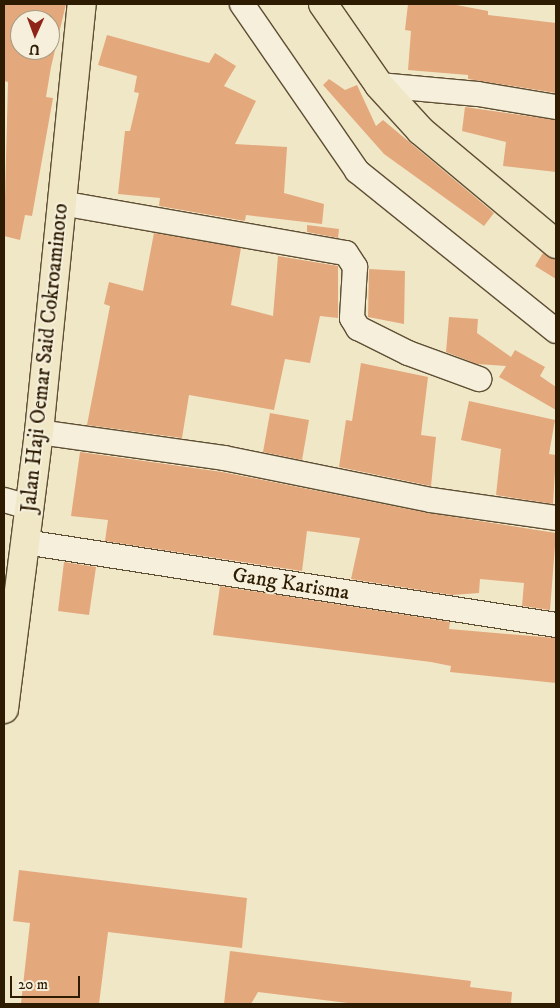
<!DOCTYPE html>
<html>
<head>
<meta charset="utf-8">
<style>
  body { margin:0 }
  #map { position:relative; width:560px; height:1008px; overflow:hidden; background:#f0e7c7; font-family:"IM FELL DW Pica",serif }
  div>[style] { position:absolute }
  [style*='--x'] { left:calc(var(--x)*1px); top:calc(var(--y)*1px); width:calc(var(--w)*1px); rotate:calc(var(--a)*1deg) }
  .building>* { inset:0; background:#e4a87d }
  .roads { filter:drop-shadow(1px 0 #5e4e33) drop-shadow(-1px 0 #5e4e33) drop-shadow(0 1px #5e4e33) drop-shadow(0 -1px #5e4e33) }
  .minor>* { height:24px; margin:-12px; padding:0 12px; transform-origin:12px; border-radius:12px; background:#f5efdb }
  .major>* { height:28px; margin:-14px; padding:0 14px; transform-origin:14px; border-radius:14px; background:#f0e7c7 }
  span { translate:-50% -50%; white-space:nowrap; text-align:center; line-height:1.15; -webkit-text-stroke:4px #f5efdb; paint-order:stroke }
  .street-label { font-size:21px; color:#2d1b02 }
  .frame { position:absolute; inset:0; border:5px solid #2d1b02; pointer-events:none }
  .north { position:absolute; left:10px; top:10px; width:50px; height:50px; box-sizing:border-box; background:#f5efdb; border:1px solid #a59a84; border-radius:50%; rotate:182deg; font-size:14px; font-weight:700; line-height:20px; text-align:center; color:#2d1b02 }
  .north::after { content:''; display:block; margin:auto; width:18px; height:22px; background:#8f2418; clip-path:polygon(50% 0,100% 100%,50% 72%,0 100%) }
  .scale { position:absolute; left:10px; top:976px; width:70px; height:22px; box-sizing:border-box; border:2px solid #2d1b02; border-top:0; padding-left:6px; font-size:15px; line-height:18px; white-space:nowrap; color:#2d1b02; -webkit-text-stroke:4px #f5efdb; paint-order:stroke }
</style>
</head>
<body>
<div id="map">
  <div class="building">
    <i style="clip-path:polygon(evenodd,4px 4px,66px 4px,51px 67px,46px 97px,53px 98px,32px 216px,25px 215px,20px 240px,4px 236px,8px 82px,4px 81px,4px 4px,20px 20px,50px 20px,50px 50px,20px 50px,20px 20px)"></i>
    <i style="clip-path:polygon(408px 4px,451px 4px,488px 11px,488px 15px,556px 23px,556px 93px,468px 79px,468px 75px,408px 70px,411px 31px,405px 30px)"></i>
    <i style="clip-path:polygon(107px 35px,209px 63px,215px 53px,236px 66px,224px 86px,256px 101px,235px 144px,287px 147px,284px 193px,324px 204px,322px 224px,246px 215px,245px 221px,159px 206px,160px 198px,118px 194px,125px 131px,130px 131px,139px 93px,134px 92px,137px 76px,98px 65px)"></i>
    <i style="clip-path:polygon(329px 79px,345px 90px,357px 85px,376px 126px,383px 120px,494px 213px,484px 226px,384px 154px,323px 85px)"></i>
    <i style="clip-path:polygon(465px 107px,556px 120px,556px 172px,503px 166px,506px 142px,462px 131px)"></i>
    <i style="clip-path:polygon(307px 225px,339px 229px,338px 238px,307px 232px)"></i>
    <i style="clip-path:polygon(154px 233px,241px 248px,231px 305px,273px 316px,278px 256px,338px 266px,338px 318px,320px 316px,310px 363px,285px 359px,274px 410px,189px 395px,182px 438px,87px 425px,110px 306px,104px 304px,109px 282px,143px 291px)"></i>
    <i style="clip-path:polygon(543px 253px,556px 259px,556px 279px,535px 266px)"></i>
    <i style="clip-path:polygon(369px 269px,405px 271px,404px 324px,368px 317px)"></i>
    <i style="clip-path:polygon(449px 317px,478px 319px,477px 333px,511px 357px,515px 350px,545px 367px,540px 376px,556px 387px,556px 410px,499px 377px,506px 366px,477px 364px,446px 352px)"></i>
    <i style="clip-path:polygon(361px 363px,428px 377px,421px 435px,436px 437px,431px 486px,339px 467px,346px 420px,352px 421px)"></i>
    <i style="clip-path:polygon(469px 401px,555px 420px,549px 454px,556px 455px,553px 504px,496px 495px,501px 449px,461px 440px)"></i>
    <i style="clip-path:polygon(270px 413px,309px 420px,302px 460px,263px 452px)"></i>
    <i style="clip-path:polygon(80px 452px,222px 472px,428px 513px,556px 533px,550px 610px,522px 606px,524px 583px,480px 579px,479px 593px,452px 595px,351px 579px,360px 538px,307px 531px,302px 571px,105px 541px,108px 520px,71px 516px)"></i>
    <i style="clip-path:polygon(64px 562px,96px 567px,89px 615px,58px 611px)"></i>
    <i style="clip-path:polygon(220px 586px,450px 622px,449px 629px,556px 638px,556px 683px,450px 672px,451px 666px,431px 662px,213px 635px)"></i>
    <i style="clip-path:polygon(19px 870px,247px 898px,242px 948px,108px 932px,99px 1004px,21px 1003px,30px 923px,13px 921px)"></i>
    <i style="clip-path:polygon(230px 951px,471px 981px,470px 987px,512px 992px,511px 1004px,356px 1004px,258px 992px,251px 1004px,224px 1004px)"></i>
  </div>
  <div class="roads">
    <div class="minor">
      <i style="--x:242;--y:4;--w:203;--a:55.4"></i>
      <i style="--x:357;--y:171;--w:255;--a:38.8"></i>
      <i style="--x:379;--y:85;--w:99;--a:5.2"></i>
      <i style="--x:478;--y:94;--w:79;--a:9.5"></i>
      <i style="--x:61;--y:203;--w:289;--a:10"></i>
      <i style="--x:346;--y:253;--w:17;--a:57"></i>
      <i style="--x:355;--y:267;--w:51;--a:93.4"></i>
      <i style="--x:352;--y:318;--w:12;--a:59"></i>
      <i style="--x:358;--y:328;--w:56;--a:26.6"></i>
      <i style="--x:408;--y:353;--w:76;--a:20.1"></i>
      <i style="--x:39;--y:432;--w:187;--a:8"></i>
      <i style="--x:224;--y:458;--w:211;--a:11.5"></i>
      <i style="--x:431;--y:500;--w:126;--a:8.2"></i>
      <i style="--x:4;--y:500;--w:26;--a:16"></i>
      <i style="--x:25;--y:542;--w:537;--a:8.88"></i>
    </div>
    <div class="major">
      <i style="--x:323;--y:4;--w:98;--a:55.3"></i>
      <i style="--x:379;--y:85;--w:62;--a:47.6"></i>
      <i style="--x:421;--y:131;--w:176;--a:39.9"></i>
      <i style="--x:4;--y:709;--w:279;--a:-82.8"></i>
      <i style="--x:39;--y:432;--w:430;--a:-84.3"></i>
    </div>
  </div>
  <div class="street-label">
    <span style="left:45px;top:358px;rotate:-84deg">Jalan Haji Oemar Said Cokroaminoto</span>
    <span style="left:291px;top:584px;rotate:9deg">Gang Karisma</span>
  </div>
  <div class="frame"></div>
  <div class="north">U</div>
  <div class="scale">20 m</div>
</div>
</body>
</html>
